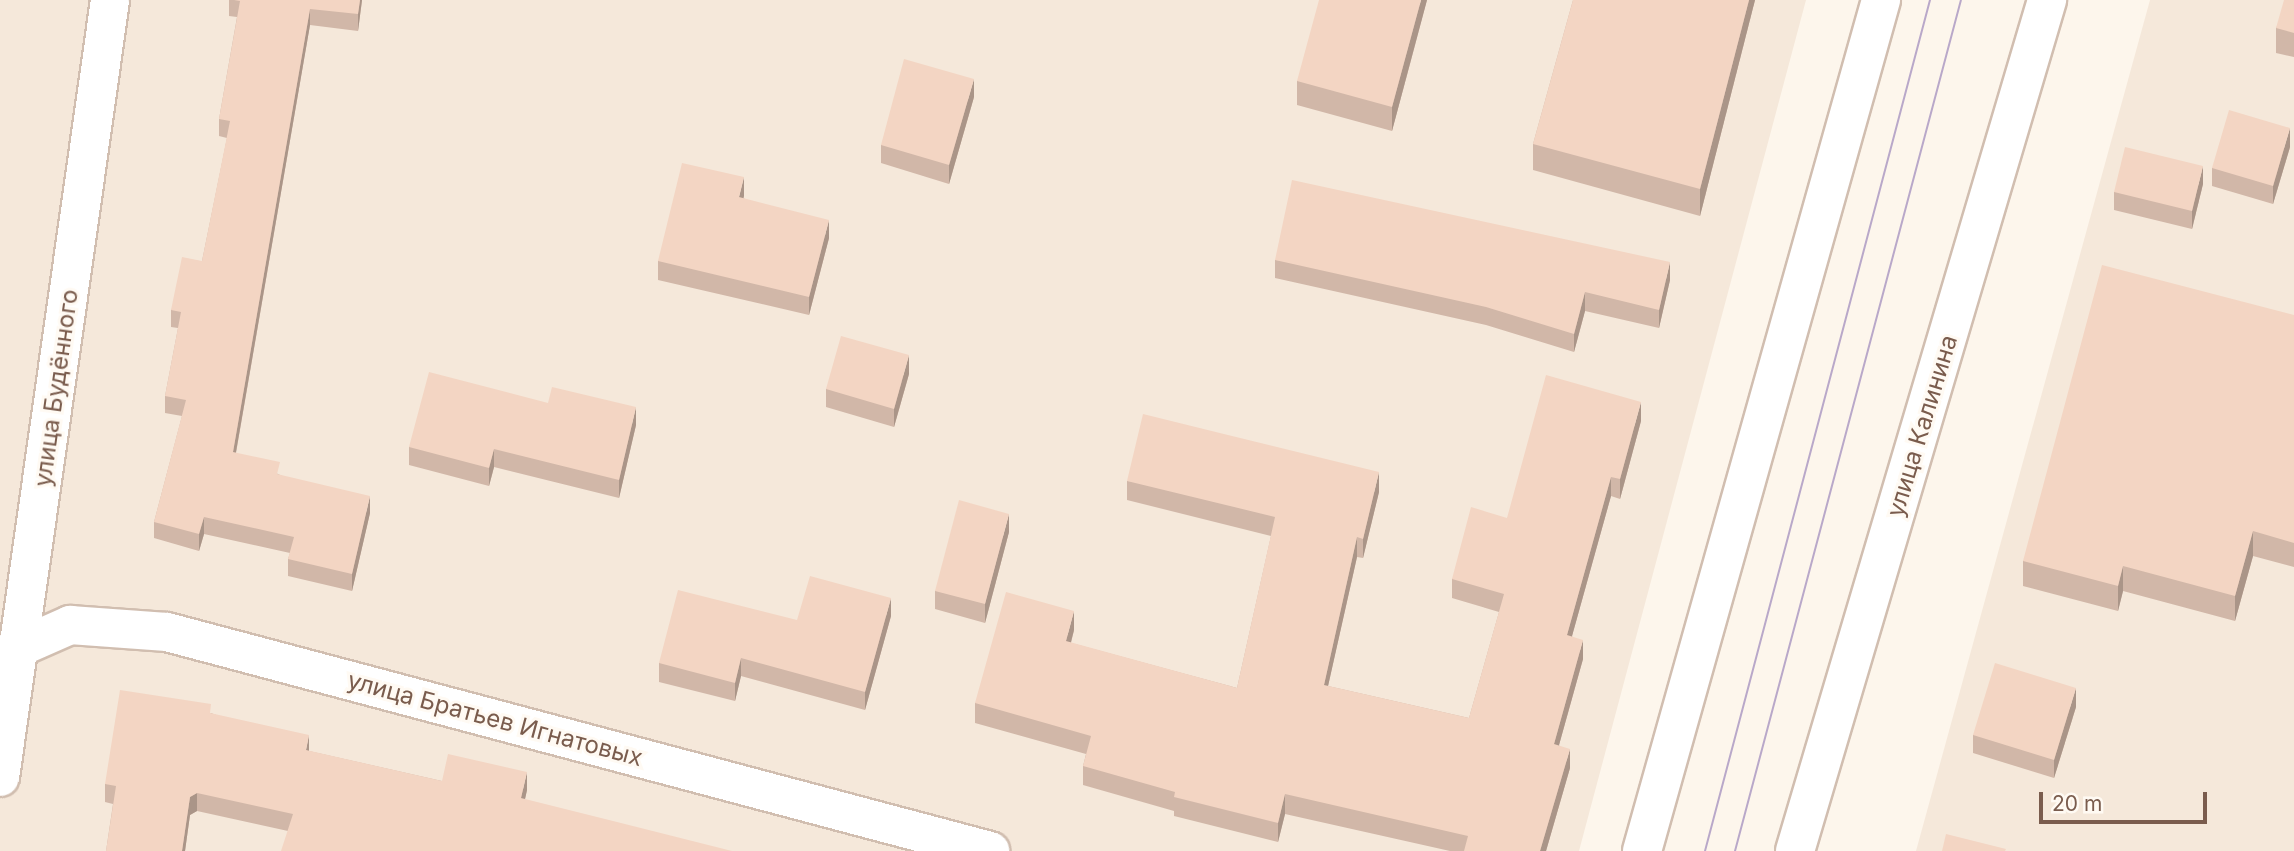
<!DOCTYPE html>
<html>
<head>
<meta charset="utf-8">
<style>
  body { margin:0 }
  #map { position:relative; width:2294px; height:851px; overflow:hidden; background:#fdf6ec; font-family:Inter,sans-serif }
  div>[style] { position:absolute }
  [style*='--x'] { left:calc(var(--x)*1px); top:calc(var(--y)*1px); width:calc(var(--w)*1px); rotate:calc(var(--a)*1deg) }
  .residential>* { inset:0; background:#f5e8da }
  .roads { filter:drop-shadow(2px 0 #d1beb0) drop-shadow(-2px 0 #d1beb0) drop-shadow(0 2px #d1beb0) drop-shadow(0 -2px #d1beb0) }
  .minor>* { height:38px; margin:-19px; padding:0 19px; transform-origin:19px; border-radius:19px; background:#fff }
  .tram>* { height:2px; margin:-1px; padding:0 1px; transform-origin:1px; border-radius:1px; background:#b9a8c9 }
  .wall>* { inset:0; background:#d1b7a8 }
  .shaded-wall>* { inset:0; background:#aa9588 }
  .building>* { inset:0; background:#f3d5c3 }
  span { translate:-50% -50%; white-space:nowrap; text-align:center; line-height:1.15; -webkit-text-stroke:6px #fffaf3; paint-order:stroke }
  .street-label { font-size:24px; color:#7a5c4d }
  .scale { position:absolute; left:2039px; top:792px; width:168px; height:32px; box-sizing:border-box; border:4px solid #7a5c4d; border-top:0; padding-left:9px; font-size:21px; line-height:24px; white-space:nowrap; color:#7a5c4d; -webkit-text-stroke:5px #fffaf3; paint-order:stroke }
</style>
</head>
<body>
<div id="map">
  <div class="residential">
    <i style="clip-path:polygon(0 0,1806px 0,1579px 851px,0 851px)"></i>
    <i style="clip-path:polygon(2150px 0,2294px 0,2294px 851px,1916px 851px)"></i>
  </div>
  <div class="roads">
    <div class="minor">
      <i style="--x:0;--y:656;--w:77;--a:-23.9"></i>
      <i style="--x:70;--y:625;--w:97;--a:4.1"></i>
      <i style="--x:167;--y:632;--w:852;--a:14.9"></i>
      <i style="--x:0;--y:777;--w:785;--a:-81.94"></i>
      <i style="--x:1642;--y:851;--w:884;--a:-74.31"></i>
      <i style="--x:1795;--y:851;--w:888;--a:-73.5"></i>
    </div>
  </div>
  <div class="tram">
    <i style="--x:1705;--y:851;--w:880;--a:-75.19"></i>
    <i style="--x:1735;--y:851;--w:880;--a:-75.13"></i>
  </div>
  <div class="wall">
    <i style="clip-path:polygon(229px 0,362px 0,358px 31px,310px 25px,236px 453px,280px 475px,370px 513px,352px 591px,288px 576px,288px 559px,290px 553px,204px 534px,199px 551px,154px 538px,154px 522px,182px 416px,165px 413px,165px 396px,178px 328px,171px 327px,171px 310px,202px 261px,227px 138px,219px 136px,219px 119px,237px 17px,229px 16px)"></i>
    <i style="clip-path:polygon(1427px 0,1392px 131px,1297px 105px,1297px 81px)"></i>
    <i style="clip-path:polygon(1573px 0,1755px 0,1700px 216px,1533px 170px,1533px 144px)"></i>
    <i style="clip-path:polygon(2294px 0,2294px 57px,2276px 53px,2276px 28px)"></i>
    <i style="clip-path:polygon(974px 97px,949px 184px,881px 163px,881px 145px)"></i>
    <i style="clip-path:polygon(2290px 147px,2273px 204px,2212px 186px,2212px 168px)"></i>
    <i style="clip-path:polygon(2203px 184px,2192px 229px,2114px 210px,2114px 192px)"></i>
    <i style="clip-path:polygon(744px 196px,743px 198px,829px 238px,809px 315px,658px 280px,658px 261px)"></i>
    <i style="clip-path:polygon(1275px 260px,1670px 280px,1659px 328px,1585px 311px,1574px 352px,1486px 325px,1275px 278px)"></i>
    <i style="clip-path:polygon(2294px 315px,2294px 567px,2253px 556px,2235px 621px,2123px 591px,2118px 611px,2023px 586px,2023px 561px)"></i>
    <i style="clip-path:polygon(909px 374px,894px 427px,826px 407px,826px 389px)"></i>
    <i style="clip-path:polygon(548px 403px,636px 425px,619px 498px,494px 467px,489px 486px,409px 465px,409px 447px)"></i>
    <i style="clip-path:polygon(1641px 421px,1620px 499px,1611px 496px,1572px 636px,1583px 659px,1559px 745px,1570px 768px,1546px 851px,1450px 851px,1285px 814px,1278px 842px,1174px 816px,1174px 811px,1083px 785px,1083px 766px,1086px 754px,975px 723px,975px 703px,1074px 630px,1071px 643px,1237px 688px,1271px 536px,1127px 500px,1127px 481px,1379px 492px,1363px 558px,1357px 557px,1328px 686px,1469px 718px,1499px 612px,1452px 598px,1452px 579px,1507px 518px)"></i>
    <i style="clip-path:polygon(1009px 532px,985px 623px,935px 609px,935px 591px)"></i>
    <i style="clip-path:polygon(891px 616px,865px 710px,741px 676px,735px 701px,659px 682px,659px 663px,797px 620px)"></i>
    <i style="clip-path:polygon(2076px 707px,2054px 778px,1973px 753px,1973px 735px)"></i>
    <i style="clip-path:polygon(211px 713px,309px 751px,442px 781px,527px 790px,525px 799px,288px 831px,197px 811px,190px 815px,185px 851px,106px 851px,113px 804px,105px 802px,105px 784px)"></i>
  </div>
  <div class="shaded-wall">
    <i style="clip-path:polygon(360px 0,362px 0,358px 31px,358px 14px)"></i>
    <i style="clip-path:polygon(1421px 0,1427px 0,1392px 131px,1392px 107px)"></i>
    <i style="clip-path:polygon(1749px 0,1755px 0,1700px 216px,1700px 189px)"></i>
    <i style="clip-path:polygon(310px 9px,310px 25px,233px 469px,233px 452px)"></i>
    <i style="clip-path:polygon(974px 79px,974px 97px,949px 184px,949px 165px)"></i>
    <i style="clip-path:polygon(2290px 128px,2290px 147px,2273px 204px,2273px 186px)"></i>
    <i style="clip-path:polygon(2203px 166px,2203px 184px,2192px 229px,2192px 211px)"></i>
    <i style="clip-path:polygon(744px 177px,744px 196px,739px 215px,739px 197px)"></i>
    <i style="clip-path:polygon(829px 220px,829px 238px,809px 315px,809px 297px)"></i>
    <i style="clip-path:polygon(1670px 262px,1670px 280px,1659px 328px,1659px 310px)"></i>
    <i style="clip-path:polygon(1585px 292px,1585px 311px,1574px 352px,1574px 334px)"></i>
    <i style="clip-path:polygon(909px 355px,909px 374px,894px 427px,894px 409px)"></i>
    <i style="clip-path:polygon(1641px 402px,1641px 421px,1620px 499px,1620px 479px)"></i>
    <i style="clip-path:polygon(636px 407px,636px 425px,619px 498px,619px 480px)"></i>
    <i style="clip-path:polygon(494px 449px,494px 467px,489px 486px,489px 468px)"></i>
    <i style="clip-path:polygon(1379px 472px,1379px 492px,1363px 558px,1363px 539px)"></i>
    <i style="clip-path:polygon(1611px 477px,1611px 496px,1567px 654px,1567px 635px)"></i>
    <i style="clip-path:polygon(370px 496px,370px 513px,352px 591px,352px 574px)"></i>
    <i style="clip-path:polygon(1009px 514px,1009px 532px,985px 623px,985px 604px)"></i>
    <i style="clip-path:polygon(204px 517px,204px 534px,199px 551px,199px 534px)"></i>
    <i style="clip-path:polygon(2253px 531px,2253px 556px,2235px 621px,2235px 596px)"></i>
    <i style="clip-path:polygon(1357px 537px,1357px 557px,1324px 704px,1324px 685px)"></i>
    <i style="clip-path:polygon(2123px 566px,2123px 591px,2118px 611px,2118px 586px)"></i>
    <i style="clip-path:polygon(891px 598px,891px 616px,865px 710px,865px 692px)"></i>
    <i style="clip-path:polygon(1074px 611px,1074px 630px,1066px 661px,1066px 641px)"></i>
    <i style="clip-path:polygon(1583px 640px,1583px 659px,1554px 763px,1554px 744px)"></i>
    <i style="clip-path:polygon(741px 658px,741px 676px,735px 701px,735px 683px)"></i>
    <i style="clip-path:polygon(2076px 688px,2076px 707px,2054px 778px,2054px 760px)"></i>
    <i style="clip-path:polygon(309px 735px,309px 753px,306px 750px)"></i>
    <i style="clip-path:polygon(1570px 749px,1570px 768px,1546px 851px,1540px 851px)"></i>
    <i style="clip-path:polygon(527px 772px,527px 790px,521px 817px,521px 798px)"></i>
    <i style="clip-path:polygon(197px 793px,197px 811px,190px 815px,185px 851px,182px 851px,190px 797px)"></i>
    <i style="clip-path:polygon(1285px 794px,1285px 814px,1278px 842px,1278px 823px)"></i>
  </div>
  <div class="building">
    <i style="clip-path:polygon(234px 0,360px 0,358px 14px,310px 9px,233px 452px,280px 462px,277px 474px,370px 496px,352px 574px,288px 559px,294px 537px,204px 517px,199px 534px,154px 522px,186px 400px,165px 396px,181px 312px,171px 310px,182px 257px,202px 261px,230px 121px,219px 119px,240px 1px)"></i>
    <i style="clip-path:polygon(1319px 0,1421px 0,1392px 107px,1297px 81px)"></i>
    <i style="clip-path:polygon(1573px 0,1749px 0,1700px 189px,1533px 144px)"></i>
    <i style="clip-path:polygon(2284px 0,2294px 0,2294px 33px,2276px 28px)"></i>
    <i style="clip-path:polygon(904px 59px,974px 79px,949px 165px,881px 145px)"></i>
    <i style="clip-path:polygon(2229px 110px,2290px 128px,2273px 186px,2212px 168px)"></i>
    <i style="clip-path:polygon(2125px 147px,2203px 166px,2192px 211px,2114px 192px)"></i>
    <i style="clip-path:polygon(682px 163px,744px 177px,739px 197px,829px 220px,809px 297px,658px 261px)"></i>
    <i style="clip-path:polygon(1292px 180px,1670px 262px,1659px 310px,1585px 292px,1574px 334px,1486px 307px,1275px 260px)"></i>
    <i style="clip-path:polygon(2102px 265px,2294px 315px,2294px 543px,2253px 531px,2235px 596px,2123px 566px,2118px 586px,2023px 561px)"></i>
    <i style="clip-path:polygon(841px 336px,909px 355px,894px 409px,826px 389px)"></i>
    <i style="clip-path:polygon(429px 372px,548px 403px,552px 387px,636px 407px,619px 480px,494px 449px,489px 468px,409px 447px)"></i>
    <i style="clip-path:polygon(1546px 375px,1641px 402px,1620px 479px,1611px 477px,1567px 635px,1583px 640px,1554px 744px,1570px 749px,1540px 851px,1464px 851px,1468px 836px,1285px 794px,1278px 823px,1174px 797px,1175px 792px,1083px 766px,1091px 736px,975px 703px,1006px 592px,1074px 611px,1066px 641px,1237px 688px,1275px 517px,1127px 481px,1143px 414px,1379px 472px,1363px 539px,1357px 537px,1324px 685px,1469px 718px,1504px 594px,1452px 579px,1471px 507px,1507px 518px)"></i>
    <i style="clip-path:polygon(959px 500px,1009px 514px,985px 604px,935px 591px)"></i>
    <i style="clip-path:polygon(810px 576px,891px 598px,865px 692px,741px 658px,735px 683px,659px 663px,678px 590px,797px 620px)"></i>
    <i style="clip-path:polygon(1995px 663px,2076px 688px,2054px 760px,1973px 735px)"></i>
    <i style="clip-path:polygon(120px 690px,211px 704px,210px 713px,309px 735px,306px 750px,442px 781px,448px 754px,527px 772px,521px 798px,732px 851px,281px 851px,293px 814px,197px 793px,190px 797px,182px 851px,106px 851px,116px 786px,105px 784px)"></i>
    <i style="clip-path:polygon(1946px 834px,2006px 849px,2005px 851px,1942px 851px)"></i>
  </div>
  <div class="street-label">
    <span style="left:56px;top:388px;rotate:-82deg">улица Будённого</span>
    <span style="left:1922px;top:426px;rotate:-73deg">улица Калинина</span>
    <span style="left:495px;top:719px;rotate:15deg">улица Братьев Игнатовых</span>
  </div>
  <div class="scale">20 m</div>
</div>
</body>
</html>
